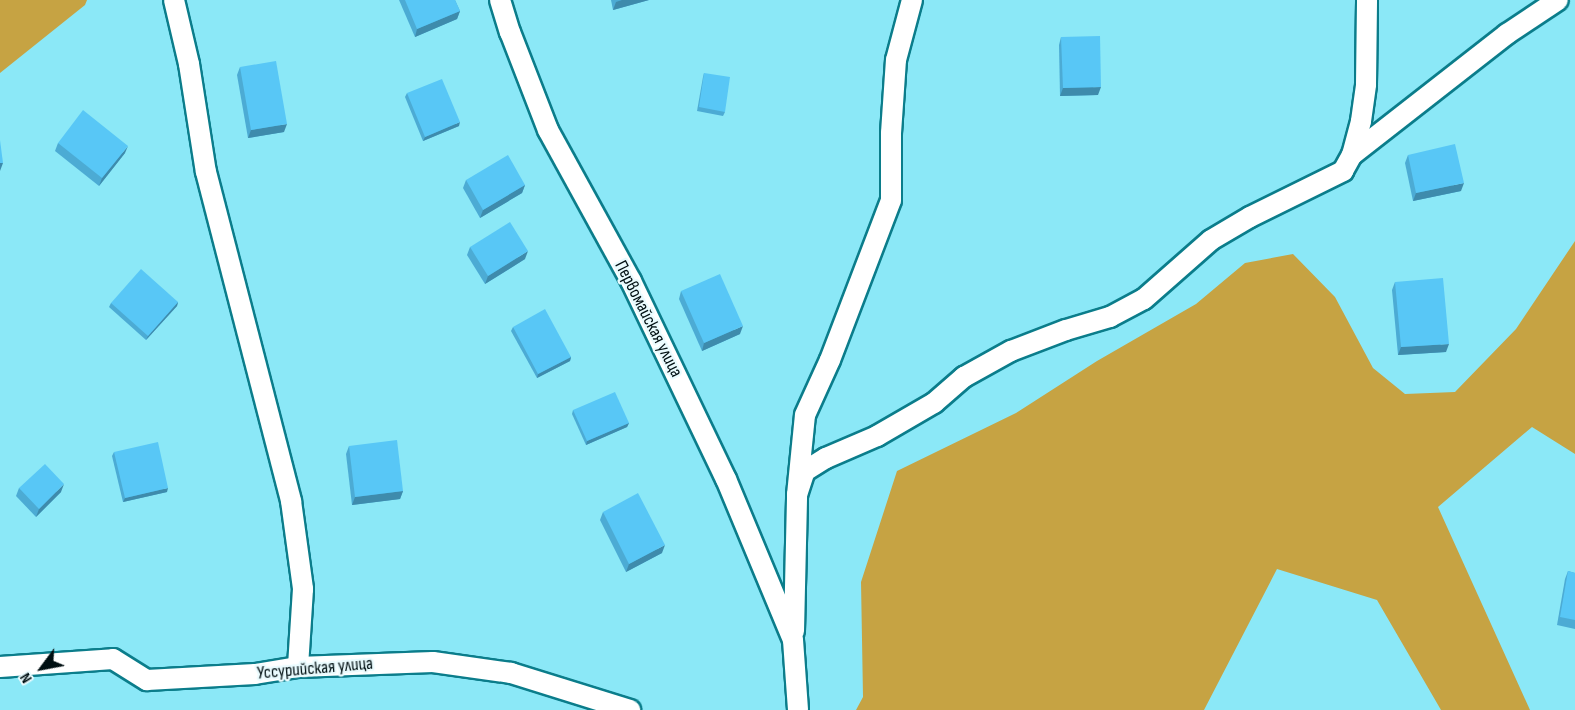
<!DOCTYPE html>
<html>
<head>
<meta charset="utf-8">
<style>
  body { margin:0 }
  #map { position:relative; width:1575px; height:710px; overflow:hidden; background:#8be8f7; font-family:"Sofia Sans Condensed",sans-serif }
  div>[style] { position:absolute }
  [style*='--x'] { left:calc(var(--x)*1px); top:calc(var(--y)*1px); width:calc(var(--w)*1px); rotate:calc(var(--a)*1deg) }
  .forest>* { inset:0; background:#c6a343 }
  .roads { filter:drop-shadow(2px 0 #0b7d8b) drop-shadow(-2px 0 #0b7d8b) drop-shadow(0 2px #0b7d8b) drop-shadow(0 -2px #0b7d8b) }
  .minor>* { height:20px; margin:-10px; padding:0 10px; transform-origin:10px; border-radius:10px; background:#fff }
  .wall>* { inset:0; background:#4cabd4 }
  .shaded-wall>* { inset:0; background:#3e8bac }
  .building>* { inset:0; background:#58c7f6 }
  span { translate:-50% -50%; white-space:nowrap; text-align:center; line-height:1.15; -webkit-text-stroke:4.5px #eafbfe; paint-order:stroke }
  .street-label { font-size:18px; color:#000f12 }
  .north { position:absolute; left:12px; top:638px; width:60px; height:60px; -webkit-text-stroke:4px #eafbfe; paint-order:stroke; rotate:238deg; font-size:16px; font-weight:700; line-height:24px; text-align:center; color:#000f12 }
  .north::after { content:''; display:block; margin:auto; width:21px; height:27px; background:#000f12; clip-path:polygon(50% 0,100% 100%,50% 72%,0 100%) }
</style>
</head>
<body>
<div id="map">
  <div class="forest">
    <i style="clip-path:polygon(0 0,87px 0,85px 5px,0 73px)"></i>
    <i style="clip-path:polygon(1575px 241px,1575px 454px,1532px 427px,1438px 507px,1530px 710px,1441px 710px,1377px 600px,1277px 569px,1204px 710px,856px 710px,863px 697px,861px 582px,897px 471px,1016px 413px,1097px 361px,1196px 304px,1245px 263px,1293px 254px,1335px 297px,1373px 368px,1405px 394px,1455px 392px,1516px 329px)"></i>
  </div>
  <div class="roads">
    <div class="minor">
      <i style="--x:174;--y:0;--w:66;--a:76.8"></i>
      <i style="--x:189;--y:64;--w:109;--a:81.1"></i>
      <i style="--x:206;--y:172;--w:340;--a:75.5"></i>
      <i style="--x:291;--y:501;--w:89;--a:82.2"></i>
      <i style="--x:303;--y:589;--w:78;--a:93.7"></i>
      <i style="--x:500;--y:0;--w:34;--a:73"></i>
      <i style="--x:510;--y:32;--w:105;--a:68.8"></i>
      <i style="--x:548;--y:130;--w:172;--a:61.2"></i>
      <i style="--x:631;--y:281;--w:220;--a:64.4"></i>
      <i style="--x:726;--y:479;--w:174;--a:67.4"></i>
      <i style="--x:793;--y:640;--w:70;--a:85.9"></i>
      <i style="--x:1352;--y:155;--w:197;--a:-38"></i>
      <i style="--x:1507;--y:34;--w:61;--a:-33.7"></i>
      <i style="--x:797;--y:495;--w:25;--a:-72"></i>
      <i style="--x:805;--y:471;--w:25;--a:-32"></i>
      <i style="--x:826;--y:458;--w:56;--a:-23.3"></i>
      <i style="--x:877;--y:436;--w:66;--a:-30.1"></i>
      <i style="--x:934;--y:403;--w:40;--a:-41"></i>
      <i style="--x:964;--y:377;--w:54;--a:-29"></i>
      <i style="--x:1011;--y:351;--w:59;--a:-20.9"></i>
      <i style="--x:1066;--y:330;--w:46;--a:-16.5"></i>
      <i style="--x:1110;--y:317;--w:38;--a:-28"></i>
      <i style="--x:1144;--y:299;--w:89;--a:-41.4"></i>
      <i style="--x:1211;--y:240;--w:45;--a:-30.5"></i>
      <i style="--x:1250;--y:217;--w:104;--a:-26.3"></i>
      <i style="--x:1343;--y:171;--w:18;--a:-61"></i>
      <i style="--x:1352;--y:155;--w:35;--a:-75"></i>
      <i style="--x:1361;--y:121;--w:37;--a:-82"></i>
      <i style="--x:1366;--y:84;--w:84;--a:-89.3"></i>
      <i style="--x:794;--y:631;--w:136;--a:-88.7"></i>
      <i style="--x:797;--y:495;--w:80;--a:-84.3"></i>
      <i style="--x:805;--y:415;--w:60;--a:-65.6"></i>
      <i style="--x:830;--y:360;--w:171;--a:-69.1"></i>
      <i style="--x:891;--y:200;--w:67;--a:-90"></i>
      <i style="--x:891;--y:133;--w:73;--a:-86.1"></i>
      <i style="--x:896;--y:60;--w:62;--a:-75.1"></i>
      <i style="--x:0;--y:667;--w:113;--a:-4"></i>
      <i style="--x:113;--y:659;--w:40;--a:32"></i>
      <i style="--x:147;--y:680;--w:108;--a:-3.2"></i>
      <i style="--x:255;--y:674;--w:44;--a:-9.2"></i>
      <i style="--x:298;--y:667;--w:135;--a:-2.1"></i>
      <i style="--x:433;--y:662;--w:79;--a:8"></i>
      <i style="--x:511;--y:673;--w:125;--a:17.3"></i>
    </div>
  </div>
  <div class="wall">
    <i style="clip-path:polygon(399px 0,455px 0,460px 11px,457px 19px,415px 37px)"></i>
    <i style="clip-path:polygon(611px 0,649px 0,613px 10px)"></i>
    <i style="clip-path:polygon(1061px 37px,1098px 95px,1060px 96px,1059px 45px)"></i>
    <i style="clip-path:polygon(240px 67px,284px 132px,248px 138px,237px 75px)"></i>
    <i style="clip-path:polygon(704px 73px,725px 112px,723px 116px,697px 111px,703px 77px)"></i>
    <i style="clip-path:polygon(407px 93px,459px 126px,423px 141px,405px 97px)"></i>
    <i style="clip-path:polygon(58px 143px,125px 153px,99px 186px,55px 151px)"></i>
    <i style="clip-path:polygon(1408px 155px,1461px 191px,1413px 201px,1405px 163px)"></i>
    <i style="clip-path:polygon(466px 180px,525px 185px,522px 193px,480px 218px,463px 188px)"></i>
    <i style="clip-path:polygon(470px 247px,525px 259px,485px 284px,467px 255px)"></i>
    <i style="clip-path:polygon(1395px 282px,1446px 352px,1398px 355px,1392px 290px)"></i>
    <i style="clip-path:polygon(681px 291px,740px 334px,702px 351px,679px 299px)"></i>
    <i style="clip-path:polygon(178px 302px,177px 306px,146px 340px,109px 307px,111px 303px)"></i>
    <i style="clip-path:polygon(513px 327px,571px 357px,570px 361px,537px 378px,511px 331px)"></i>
    <i style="clip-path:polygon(573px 410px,629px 423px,627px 427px,586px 445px,572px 414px)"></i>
    <i style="clip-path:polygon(349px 446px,403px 491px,400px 499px,352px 505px,346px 454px)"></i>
    <i style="clip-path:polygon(114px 452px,167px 492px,123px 502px,112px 456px)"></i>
    <i style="clip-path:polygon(19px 488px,61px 492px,36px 517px,16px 496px)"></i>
    <i style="clip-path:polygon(603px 512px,662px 553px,626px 572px,600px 520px)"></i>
    <i style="clip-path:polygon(1568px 571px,1575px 573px,1575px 629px,1557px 625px,1565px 579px)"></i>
  </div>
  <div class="shaded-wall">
    <i style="clip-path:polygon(622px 0,649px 0,613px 10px,616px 2px)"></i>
    <i style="clip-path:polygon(460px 11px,457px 19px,415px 37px,417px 29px)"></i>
    <i style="clip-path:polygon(1101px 87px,1098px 95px,1060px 96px,1063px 88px)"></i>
    <i style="clip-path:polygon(460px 122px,459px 126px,423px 141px,425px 137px)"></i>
    <i style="clip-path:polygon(287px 124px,284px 132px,248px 138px,251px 130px)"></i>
    <i style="clip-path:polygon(128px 146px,125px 153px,99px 186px,102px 178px)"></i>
    <i style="clip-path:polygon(0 163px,3px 163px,0 171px)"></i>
    <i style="clip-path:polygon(1464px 183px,1461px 191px,1413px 201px,1416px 193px)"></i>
    <i style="clip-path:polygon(525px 185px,522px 193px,480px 218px,483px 210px)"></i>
    <i style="clip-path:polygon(528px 251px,525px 259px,485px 284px,488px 276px)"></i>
    <i style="clip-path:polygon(178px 302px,177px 306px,146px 340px,148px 336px)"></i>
    <i style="clip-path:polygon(743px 326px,740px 334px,702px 351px,704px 343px)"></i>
    <i style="clip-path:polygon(1449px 344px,1446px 352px,1398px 355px,1401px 347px)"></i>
    <i style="clip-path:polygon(571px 357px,570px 361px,537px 378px,538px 374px)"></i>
    <i style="clip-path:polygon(629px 423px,627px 427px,586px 445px,587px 441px)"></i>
    <i style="clip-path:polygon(64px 484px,61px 492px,36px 517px,39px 509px)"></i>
    <i style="clip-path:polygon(168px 488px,167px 492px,123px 502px,125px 498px)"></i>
    <i style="clip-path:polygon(403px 491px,400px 499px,352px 505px,355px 497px)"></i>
    <i style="clip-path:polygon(665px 545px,662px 553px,626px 572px,629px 564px)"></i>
  </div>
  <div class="building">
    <i style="clip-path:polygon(405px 0,455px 0,460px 11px,417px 29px)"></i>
    <i style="clip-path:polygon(1100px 36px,1101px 87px,1063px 88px,1061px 37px)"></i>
    <i style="clip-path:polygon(276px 61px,287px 124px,251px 130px,240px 67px)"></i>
    <i style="clip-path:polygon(704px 73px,730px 77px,725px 112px,699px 107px)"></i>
    <i style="clip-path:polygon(442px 79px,460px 122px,425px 137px,407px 93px)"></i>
    <i style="clip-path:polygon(83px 110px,128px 146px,102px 178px,58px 143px)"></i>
    <i style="clip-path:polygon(0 140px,3px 163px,0 163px)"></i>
    <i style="clip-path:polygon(1455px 144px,1464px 183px,1416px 193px,1408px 155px)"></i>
    <i style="clip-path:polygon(508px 155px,525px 185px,483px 210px,466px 180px)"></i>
    <i style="clip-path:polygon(510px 222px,528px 251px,488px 276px,470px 247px)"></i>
    <i style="clip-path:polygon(141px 269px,178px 302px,148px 336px,111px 303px)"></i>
    <i style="clip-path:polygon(720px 274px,743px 326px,704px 343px,681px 291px)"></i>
    <i style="clip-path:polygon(1443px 278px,1449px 344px,1401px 347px,1395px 282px)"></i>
    <i style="clip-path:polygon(545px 309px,571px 357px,538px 374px,513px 327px)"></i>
    <i style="clip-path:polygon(615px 392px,629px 423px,587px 441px,573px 410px)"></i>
    <i style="clip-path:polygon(397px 440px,403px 491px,355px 497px,349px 446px)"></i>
    <i style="clip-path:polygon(158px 442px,168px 488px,125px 498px,114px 452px)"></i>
    <i style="clip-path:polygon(45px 464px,64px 484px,39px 509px,19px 488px)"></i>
    <i style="clip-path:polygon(638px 493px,665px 545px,629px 564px,603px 512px)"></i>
    <i style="clip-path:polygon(1568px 571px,1575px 573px,1575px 620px,1560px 617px)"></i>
  </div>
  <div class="street-label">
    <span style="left:648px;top:319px;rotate:63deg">Первомайская улица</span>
    <span style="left:315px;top:669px;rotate:-5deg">Уссурийская улица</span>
  </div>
  <div class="north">N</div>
</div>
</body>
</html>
